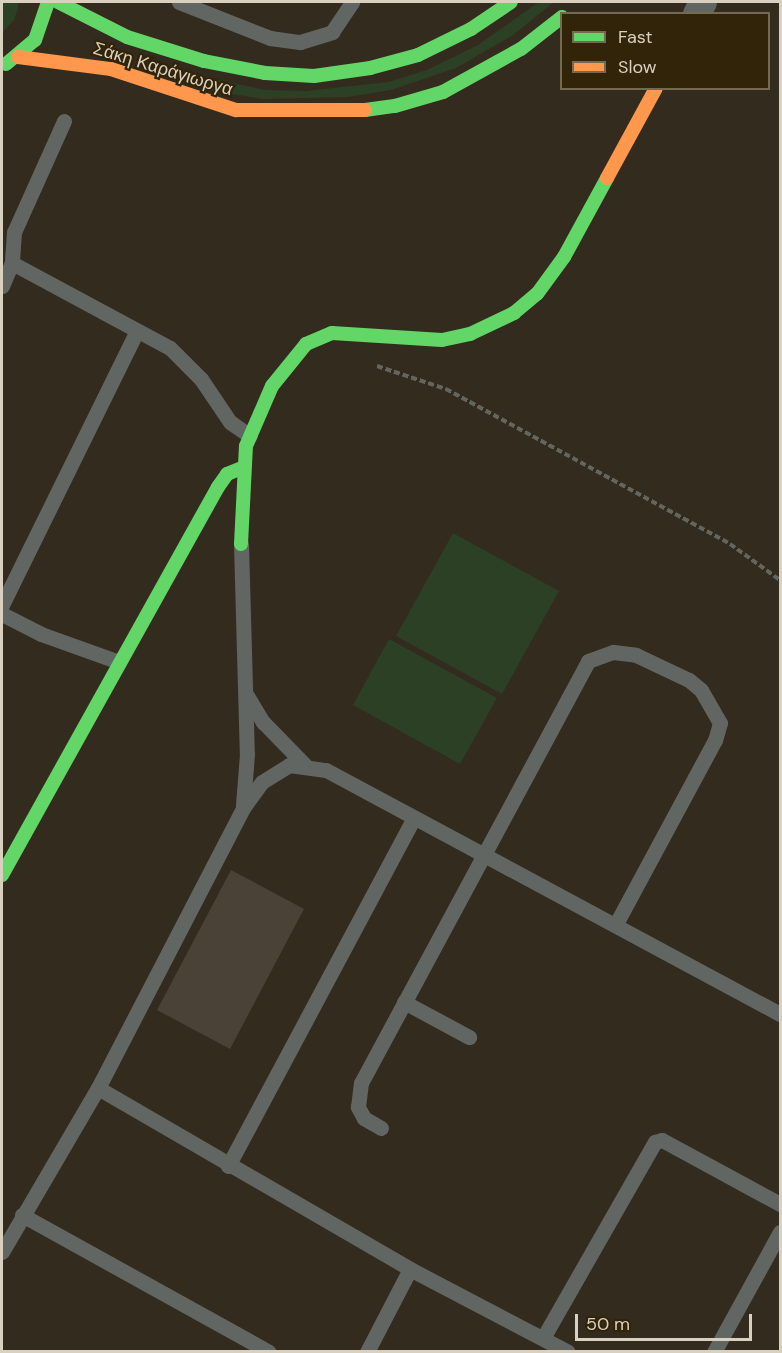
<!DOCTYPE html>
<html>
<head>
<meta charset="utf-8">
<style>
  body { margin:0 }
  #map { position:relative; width:782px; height:1353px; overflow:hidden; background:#332b1d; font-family:"DM Sans",sans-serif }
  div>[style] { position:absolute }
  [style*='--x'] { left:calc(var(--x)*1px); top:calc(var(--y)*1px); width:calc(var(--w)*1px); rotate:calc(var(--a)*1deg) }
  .green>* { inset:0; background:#2c4026 }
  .building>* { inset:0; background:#4a4237 }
  .path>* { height:4px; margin-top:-2px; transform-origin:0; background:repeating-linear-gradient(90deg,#64655e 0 6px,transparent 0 9px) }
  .lane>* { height:15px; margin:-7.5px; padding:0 7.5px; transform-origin:7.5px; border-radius:7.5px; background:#616663 }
  .street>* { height:28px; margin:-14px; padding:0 14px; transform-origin:14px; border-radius:14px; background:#616663 }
  .fast>* { height:14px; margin:-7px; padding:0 7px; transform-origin:7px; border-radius:7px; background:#63d668 }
  .slow>* { height:14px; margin:-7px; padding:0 7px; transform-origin:7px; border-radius:7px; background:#ff974d }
  span { translate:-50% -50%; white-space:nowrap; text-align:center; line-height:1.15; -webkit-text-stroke:4.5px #322408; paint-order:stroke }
  .street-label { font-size:18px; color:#d9d0c0 }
  .frame { position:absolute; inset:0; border:3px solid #d9d0c0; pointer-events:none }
  .legend { position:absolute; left:560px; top:12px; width:210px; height:78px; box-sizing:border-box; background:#322408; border:2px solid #756952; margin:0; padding:8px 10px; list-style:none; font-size:18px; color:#d9d0c0 }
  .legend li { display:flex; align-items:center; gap:12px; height:30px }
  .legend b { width:30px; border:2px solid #756952 }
  .scale { position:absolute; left:575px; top:1314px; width:177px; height:27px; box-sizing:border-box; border:3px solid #d9d0c0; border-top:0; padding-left:8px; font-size:18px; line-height:21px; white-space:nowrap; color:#d9d0c0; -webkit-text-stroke:4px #322408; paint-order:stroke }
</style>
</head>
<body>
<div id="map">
  <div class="green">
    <i style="clip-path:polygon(2px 2px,18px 2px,18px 8px,14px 20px,2px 33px)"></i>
    <i style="clip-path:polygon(539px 2px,554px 2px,513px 35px,456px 68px,391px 90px,348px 97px,264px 99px,207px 90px,209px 78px,265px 90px,306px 91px,388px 82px,427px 70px,478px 45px)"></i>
    <i style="clip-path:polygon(453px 533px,559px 591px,502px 694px,396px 636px)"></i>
    <i style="clip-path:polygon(389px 639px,497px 698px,460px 764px,353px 705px)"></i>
  </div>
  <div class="building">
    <i style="clip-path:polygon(231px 870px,304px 909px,230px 1049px,157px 1010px)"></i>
  </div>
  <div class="path">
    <i style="--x:377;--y:366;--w:73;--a:18.4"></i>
    <i style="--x:446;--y:389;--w:324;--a:28.6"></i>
    <i style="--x:730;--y:544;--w:62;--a:35.8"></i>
  </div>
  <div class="lane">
    <i style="--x:179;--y:2;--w:98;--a:21.6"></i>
    <i style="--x:270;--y:38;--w:30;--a:8"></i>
    <i style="--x:300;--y:42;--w:34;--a:-17"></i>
    <i style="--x:332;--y:32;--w:36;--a:-56"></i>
    <i style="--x:64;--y:121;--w:122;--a:114.2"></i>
    <i style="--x:14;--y:232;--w:31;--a:94"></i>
    <i style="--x:12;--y:263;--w:179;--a:28.3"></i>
    <i style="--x:170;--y:348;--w:44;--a:45"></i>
    <i style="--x:201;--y:379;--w:52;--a:56"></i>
    <i style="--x:230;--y:422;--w:24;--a:35"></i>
    <i style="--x:2;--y:286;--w:25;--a:-67"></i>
    <i style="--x:241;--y:544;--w:210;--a:88.4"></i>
    <i style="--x:247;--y:754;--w:51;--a:94.5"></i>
    <i style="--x:2;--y:605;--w:305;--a:-63.8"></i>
    <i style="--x:2;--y:614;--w:44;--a:27.1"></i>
    <i style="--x:41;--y:634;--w:83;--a:19.7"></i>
    <i style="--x:246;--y:694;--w:33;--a:59"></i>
    <i style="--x:263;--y:722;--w:60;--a:45.7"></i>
    <i style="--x:404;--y:1002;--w:74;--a:28.3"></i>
    <i style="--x:98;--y:1088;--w:361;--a:30.1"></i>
    <i style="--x:410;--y:1269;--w:178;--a:27.7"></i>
    <i style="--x:381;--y:1128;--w:20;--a:-150"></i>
    <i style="--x:364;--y:1118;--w:13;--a:-119"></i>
    <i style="--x:358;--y:1107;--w:24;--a:-83"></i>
    <i style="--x:361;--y:1083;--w:479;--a:-61.7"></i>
    <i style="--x:588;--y:661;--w:27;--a:-20"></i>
    <i style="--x:613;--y:652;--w:23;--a:7"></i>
    <i style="--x:636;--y:655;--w:59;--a:25.3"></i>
    <i style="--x:689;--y:680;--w:16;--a:40"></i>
    <i style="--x:701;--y:690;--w:38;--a:60"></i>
    <i style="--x:720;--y:723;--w:18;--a:106"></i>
    <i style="--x:715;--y:740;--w:209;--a:118.3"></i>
    <i style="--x:228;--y:1166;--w:395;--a:-61.9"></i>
    <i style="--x:22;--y:1215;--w:282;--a:29"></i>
    <i style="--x:2;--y:1252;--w:190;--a:-59.7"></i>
    <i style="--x:98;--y:1088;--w:315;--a:-62.6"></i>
    <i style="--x:243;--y:808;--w:32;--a:-54"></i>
    <i style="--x:262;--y:782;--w:32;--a:-32"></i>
    <i style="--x:289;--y:765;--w:37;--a:8"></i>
    <i style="--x:326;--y:770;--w:515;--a:28.26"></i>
    <i style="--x:543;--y:1338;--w:226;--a:-60.3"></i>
    <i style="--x:655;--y:1142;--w:7;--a:-16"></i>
    <i style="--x:662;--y:1140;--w:134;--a:28.5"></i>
    <i style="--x:367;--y:1352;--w:93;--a:-62.6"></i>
    <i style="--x:714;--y:1352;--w:137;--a:-61.2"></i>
  </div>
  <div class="street">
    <i style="--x:697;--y:14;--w:13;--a:-63"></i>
  </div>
  <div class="fast">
    <i style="--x:58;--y:2;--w:77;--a:26.9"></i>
    <i style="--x:127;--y:37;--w:81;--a:17.3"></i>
    <i style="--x:204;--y:61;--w:62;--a:11.1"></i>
    <i style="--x:265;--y:73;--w:49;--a:3.5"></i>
    <i style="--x:314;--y:76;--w:57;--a:-8.1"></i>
    <i style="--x:370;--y:68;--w:50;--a:-15.2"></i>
    <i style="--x:418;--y:55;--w:59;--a:-26.1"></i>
    <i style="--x:471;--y:29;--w:48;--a:-34"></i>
    <i style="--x:6;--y:64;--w:38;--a:-40"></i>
    <i style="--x:35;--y:40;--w:40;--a:-71.1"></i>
    <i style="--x:365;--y:110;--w:30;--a:-8"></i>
    <i style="--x:395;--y:106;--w:50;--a:-16.3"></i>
    <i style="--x:443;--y:92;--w:89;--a:-28.9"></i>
    <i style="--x:521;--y:49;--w:52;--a:-38"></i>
    <i style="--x:241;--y:544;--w:98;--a:-87.1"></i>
    <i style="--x:246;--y:446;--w:65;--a:-66.6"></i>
    <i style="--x:272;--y:386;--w:54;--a:-51"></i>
    <i style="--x:306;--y:344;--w:28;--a:-23"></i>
    <i style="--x:332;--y:333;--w:110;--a:3.6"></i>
    <i style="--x:442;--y:340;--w:29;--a:-12"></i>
    <i style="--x:470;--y:334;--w:49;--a:-25.5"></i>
    <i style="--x:514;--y:313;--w:30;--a:-40"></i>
    <i style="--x:537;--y:294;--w:46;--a:-53.9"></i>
    <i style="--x:564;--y:257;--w:90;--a:-61.4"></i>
    <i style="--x:2;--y:875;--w:444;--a:-60.9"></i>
    <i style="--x:218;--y:487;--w:16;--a:-55"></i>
    <i style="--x:227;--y:474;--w:16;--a:-22"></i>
  </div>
  <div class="slow">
    <i style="--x:18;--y:57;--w:94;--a:7.4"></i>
    <i style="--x:111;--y:69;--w:132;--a:18.2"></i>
    <i style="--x:236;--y:110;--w:129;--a:0"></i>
    <i style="--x:607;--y:178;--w:102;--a:-61.4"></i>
  </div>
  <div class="street-label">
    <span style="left:163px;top:69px;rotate:17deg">Σάκη Καράγιωργα</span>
  </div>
  <div class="frame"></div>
  <ul class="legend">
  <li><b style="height:8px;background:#63d668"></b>Fast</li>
  <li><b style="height:8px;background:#ff974d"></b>Slow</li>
  </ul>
  <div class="scale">50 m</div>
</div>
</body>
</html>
